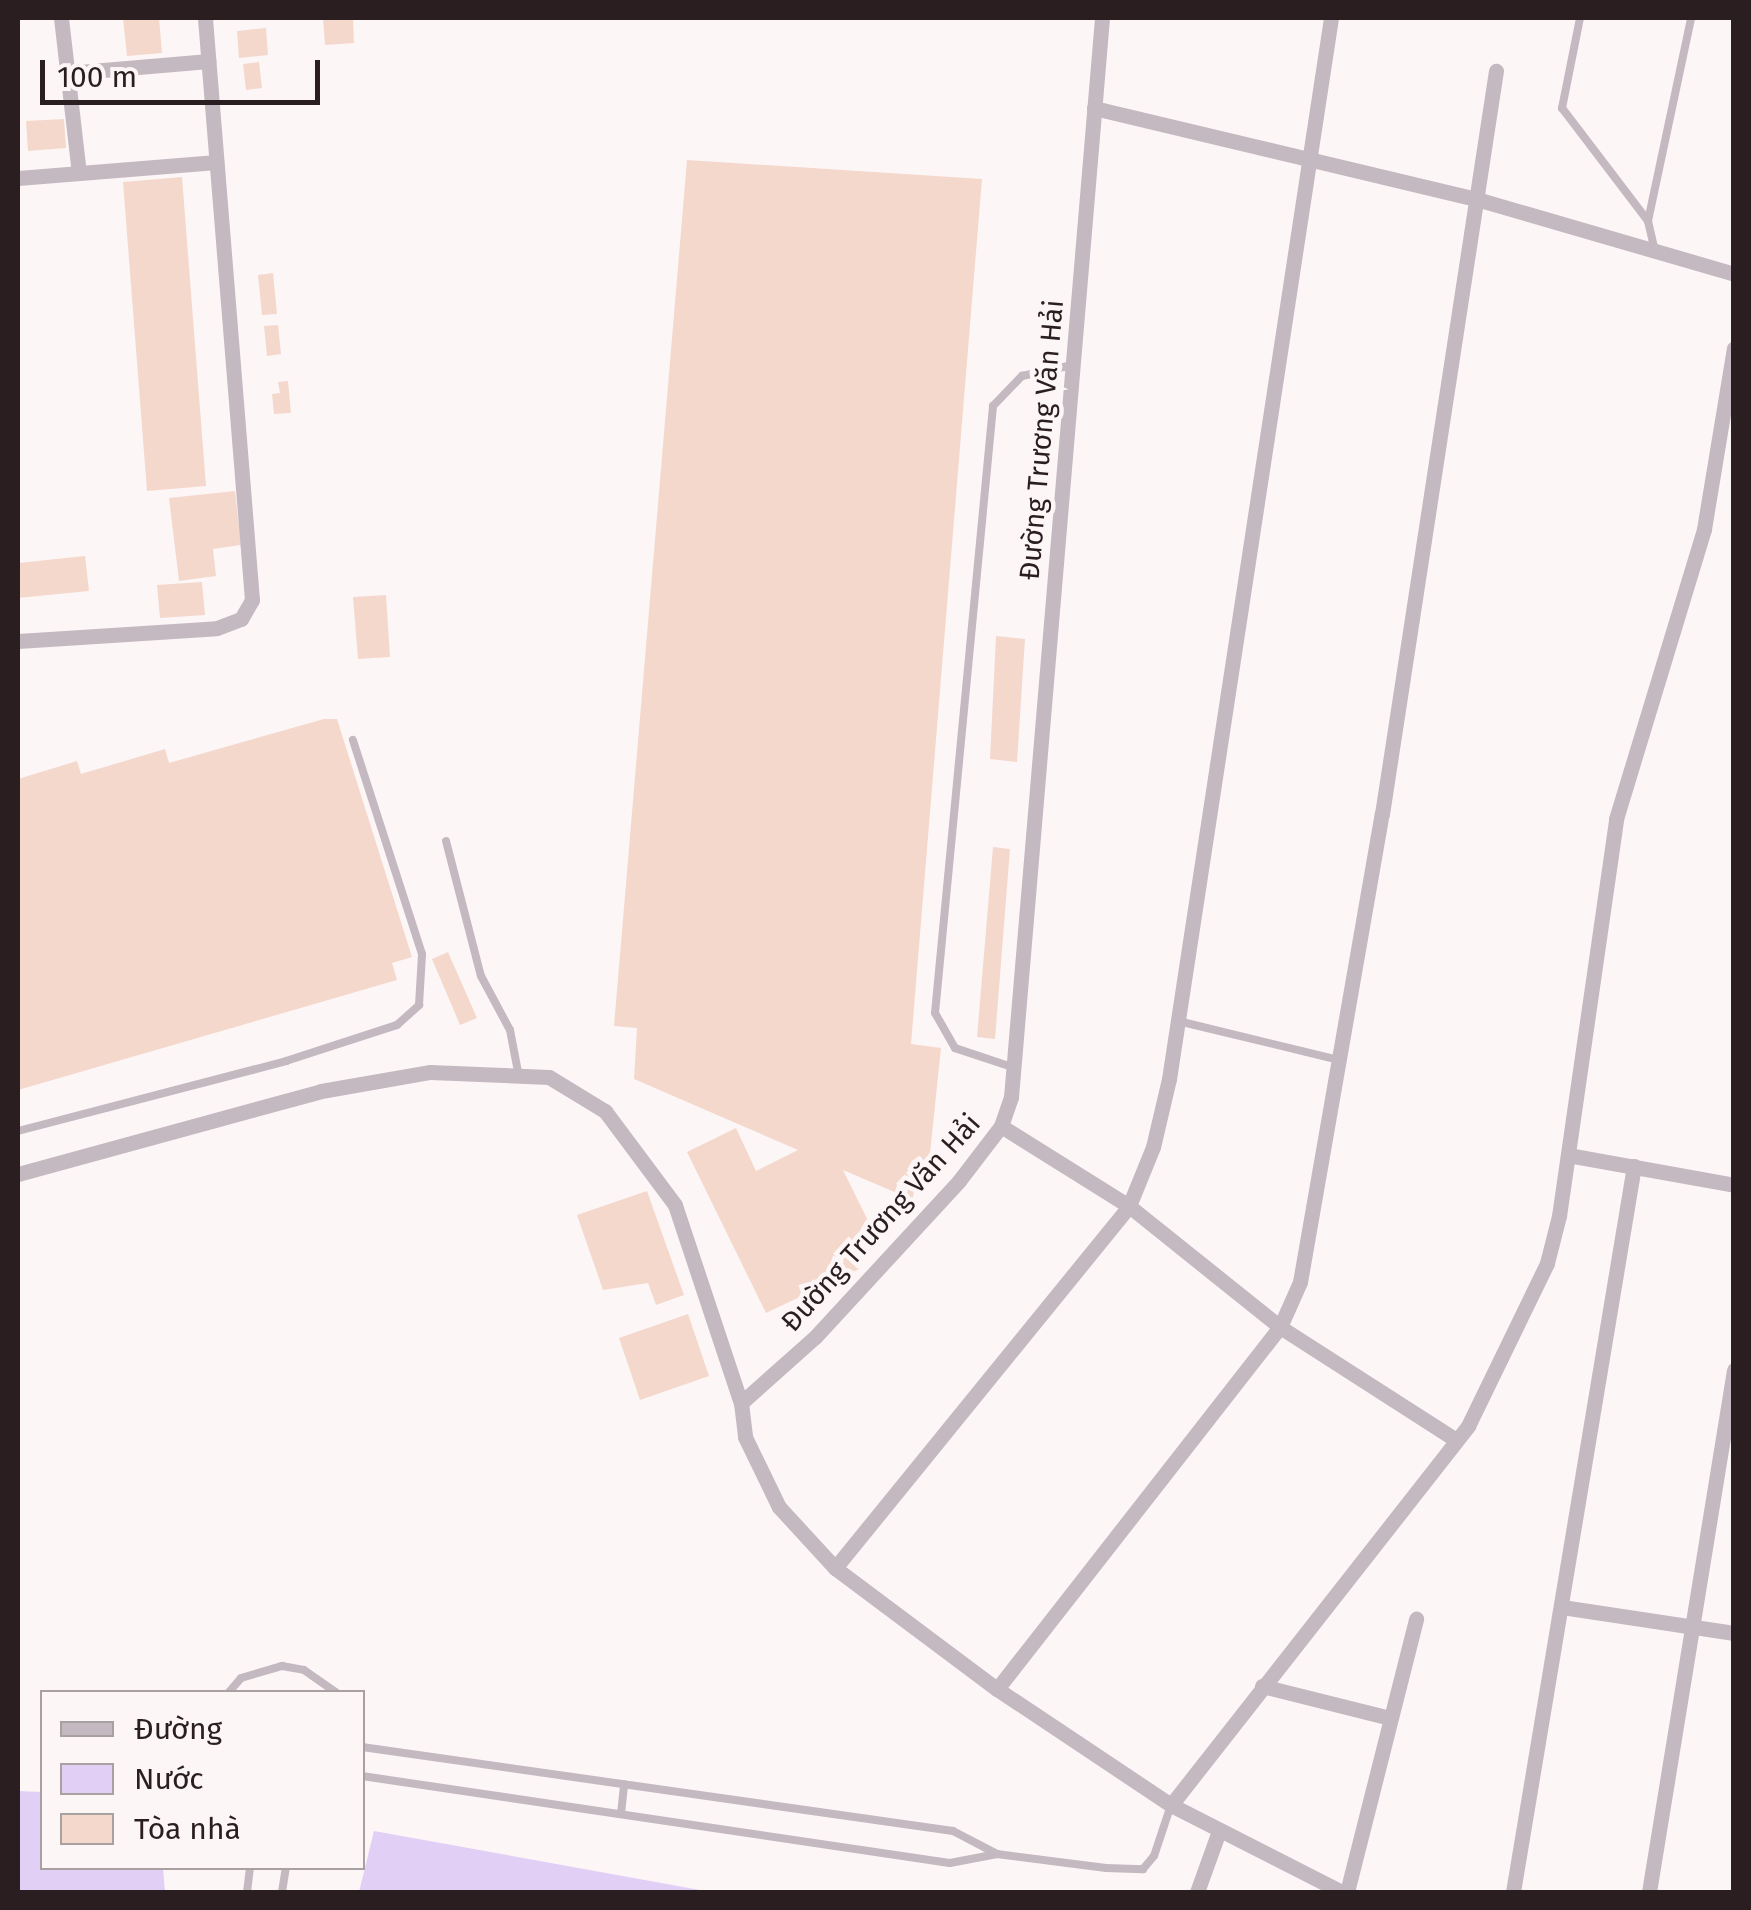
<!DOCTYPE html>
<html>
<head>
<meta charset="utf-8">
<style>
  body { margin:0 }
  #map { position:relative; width:1751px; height:1910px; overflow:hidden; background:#fdf6f7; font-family:"Fira Sans",sans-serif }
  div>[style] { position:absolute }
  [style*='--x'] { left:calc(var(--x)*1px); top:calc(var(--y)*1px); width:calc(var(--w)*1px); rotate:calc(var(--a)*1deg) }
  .water>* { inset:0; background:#e1cff6 }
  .building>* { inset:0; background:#f4d8cc }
  .service>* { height:8px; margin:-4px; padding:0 4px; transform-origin:4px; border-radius:4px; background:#c4b9c0 }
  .minor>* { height:15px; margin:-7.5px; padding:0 7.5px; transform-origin:7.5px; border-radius:7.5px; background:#c4b9c0 }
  span { translate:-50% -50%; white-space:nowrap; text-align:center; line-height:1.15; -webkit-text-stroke:9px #fdf6f7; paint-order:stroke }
  .street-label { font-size:28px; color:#2a1e20 }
  .frame { position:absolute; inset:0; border:20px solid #2a1e20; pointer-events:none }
  .legend { position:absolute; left:40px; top:1690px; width:325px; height:180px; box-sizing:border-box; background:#fdf6f7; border:2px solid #a9a0a1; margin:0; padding:12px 18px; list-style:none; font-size:30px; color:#2a1e20 }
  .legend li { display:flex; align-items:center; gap:20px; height:50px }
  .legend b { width:50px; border:2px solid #a9a0a1 }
  .scale { position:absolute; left:40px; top:60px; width:280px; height:45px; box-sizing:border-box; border:5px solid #2a1e20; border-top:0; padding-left:12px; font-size:30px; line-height:35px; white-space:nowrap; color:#2a1e20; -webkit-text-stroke:8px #fdf6f7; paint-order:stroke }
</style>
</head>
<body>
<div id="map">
  <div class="water">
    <i style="clip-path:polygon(18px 1791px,42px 1792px,42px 1868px,163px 1868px,165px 1892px,18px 1892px)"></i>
    <i style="clip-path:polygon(374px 1831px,711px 1892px,359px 1892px)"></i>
  </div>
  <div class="building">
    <i style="clip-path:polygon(123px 18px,159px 18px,162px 53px,127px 56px)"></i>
    <i style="clip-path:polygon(323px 18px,353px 18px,354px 43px,325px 45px)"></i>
    <i style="clip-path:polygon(266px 28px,268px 55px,239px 58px,237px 31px)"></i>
    <i style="clip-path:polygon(259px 62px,262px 88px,246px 90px,243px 64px)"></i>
    <i style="clip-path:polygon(64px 119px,66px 148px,28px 151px,26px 121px)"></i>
    <i style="clip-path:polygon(687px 160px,982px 179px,911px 1044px,941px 1048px,929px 1163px,916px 1161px,913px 1200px,843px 1170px,880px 1245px,854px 1258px,859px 1269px,766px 1313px,687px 1152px,736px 1128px,756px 1171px,798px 1150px,634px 1079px,637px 1028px,614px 1026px)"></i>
    <i style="clip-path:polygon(182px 177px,206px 486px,147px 491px,123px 182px)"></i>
    <i style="clip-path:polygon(273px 273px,277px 314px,262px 315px,258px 275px)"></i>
    <i style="clip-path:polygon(278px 325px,281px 354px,267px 356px,264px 326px)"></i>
    <i style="clip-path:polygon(288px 381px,291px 413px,274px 414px,272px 394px,280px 393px,278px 382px)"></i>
    <i style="clip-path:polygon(235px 491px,241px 545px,213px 549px,216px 576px,179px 581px,169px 498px)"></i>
    <i style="clip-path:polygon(85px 556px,89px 591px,18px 598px,18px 563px)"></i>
    <i style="clip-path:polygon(202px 582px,205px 615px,160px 618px,157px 585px)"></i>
    <i style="clip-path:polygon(386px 595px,390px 657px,358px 659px,353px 597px)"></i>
    <i style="clip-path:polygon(996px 636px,1025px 639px,1017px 762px,990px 759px)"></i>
    <i style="clip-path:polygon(324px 719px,337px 719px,412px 957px,392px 963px,397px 980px,18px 1090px,18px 779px,77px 761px,81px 774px,165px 749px,169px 763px)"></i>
    <i style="clip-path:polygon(993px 847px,1010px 849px,995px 1039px,977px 1037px)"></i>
    <i style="clip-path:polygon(448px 952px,477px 1018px,460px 1025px,432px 959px)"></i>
    <i style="clip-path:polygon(647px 1191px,684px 1295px,656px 1305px,648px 1283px,603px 1290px,577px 1215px)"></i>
    <i style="clip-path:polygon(688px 1314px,709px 1376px,640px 1400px,619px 1338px)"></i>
  </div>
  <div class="service">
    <i style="--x:1580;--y:18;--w:92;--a:101.3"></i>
    <i style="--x:1562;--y:108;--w:142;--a:52.7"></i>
    <i style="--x:1648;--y:221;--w:28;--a:77"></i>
    <i style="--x:1648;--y:221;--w:208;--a:-78"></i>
    <i style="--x:446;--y:841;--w:139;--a:75.5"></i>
    <i style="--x:481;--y:976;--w:61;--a:61.8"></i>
    <i style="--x:510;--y:1030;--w:43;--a:79.2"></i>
    <i style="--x:1178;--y:1021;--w:166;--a:13.6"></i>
    <i style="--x:1015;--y:1068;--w:63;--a:-161.6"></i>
    <i style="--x:955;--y:1048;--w:40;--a:-119.7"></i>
    <i style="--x:935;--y:1013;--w:610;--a:-84.54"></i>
    <i style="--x:993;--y:406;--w:42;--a:-46"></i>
    <i style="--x:1022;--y:376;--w:52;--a:-12.2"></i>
    <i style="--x:18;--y:1131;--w:277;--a:-14.6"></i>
    <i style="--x:286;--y:1061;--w:117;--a:-18"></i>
    <i style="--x:397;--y:1025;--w:30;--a:-42"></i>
    <i style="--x:419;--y:1005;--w:51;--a:-86.6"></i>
    <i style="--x:422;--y:954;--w:225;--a:-107.9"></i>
    <i style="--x:229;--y:1692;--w:18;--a:-49"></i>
    <i style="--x:241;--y:1678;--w:43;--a:-16.3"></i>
    <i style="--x:282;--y:1666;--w:22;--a:10"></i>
    <i style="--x:304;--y:1670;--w:39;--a:35"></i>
    <i style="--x:362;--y:1747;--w:597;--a:8.09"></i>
    <i style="--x:953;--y:1831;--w:50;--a:27.6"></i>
    <i style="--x:362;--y:1776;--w:594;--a:8.42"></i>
    <i style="--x:950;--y:1863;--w:48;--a:-10.8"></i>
    <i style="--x:997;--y:1854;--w:110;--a:7.3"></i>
    <i style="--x:1106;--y:1868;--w:37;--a:2"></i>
    <i style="--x:1143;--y:1869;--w:17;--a:-50"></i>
    <i style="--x:1154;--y:1856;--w:54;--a:-71.6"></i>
    <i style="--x:621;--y:1814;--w:30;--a:-84"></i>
    <i style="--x:247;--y:1892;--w:24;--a:-83"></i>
    <i style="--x:282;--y:1892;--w:24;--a:-81"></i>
  </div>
  <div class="minor">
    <i style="--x:61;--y:18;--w:156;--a:83.4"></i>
    <i style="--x:1102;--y:18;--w:1083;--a:94.82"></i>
    <i style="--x:1011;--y:1097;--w:31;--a:109"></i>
    <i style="--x:1001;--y:1126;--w:69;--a:127.4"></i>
    <i style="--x:959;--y:1181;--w:212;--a:132.7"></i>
    <i style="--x:815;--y:1337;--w:99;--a:138.3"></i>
    <i style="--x:741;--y:1403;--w:34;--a:83"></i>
    <i style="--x:745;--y:1437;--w:78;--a:64.1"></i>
    <i style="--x:779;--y:1507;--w:83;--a:47.4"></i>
    <i style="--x:835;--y:1568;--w:202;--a:36.8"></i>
    <i style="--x:997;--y:1689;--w:209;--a:33.7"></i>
    <i style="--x:1171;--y:1805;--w:192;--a:27"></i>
    <i style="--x:68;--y:73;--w:141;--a:-4.9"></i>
    <i style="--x:1094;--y:108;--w:390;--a:13.4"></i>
    <i style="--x:1473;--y:198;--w:272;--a:16.2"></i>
    <i style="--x:18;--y:178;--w:199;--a:-4.6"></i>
    <i style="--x:18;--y:641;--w:199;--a:-3.7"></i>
    <i style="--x:217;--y:628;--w:26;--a:-21"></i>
    <i style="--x:241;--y:619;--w:22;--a:-60"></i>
    <i style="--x:252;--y:600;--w:584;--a:-94.62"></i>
    <i style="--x:1001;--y:1126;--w:151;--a:32"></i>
    <i style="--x:1129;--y:1206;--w:193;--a:38.7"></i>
    <i style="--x:1280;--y:1327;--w:209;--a:32.7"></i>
    <i style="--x:1568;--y:1155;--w:169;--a:10.2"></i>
    <i style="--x:18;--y:1174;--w:314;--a:-15.3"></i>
    <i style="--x:321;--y:1091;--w:111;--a:-9.9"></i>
    <i style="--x:430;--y:1072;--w:119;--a:2.4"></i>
    <i style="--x:549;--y:1077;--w:66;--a:31.3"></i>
    <i style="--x:605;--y:1111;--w:117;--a:53.3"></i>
    <i style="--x:675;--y:1205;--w:209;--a:71.6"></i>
    <i style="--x:835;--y:1568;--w:466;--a:-50.9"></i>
    <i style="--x:1129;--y:1206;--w:64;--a:-67.9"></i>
    <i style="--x:1153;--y:1147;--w:70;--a:-76.8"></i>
    <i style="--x:1169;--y:1079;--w:1073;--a:-81.32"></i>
    <i style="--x:1562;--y:1607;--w:174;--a:8.6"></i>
    <i style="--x:1262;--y:1686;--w:132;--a:14"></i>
    <i style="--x:997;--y:1689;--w:459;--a:-52"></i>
    <i style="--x:1280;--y:1327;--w:49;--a:-66"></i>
    <i style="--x:1300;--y:1282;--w:475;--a:-80.1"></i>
    <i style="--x:1382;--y:814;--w:752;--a:-81.28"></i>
    <i style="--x:1171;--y:1805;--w:482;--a:-51.9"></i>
    <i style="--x:1468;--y:1426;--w:181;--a:-64.1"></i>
    <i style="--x:1547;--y:1263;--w:49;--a:-75.7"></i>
    <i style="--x:1559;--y:1216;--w:401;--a:-81.8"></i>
    <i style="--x:1616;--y:819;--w:303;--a:-73.1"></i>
    <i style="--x:1704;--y:529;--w:183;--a:-80.6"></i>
    <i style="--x:1197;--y:1892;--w:65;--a:-70.2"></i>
    <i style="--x:1347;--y:1892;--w:282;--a:-75.8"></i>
    <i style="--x:1513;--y:1892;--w:736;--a:-80.54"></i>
    <i style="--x:1649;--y:1892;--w:529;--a:-80.75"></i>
  </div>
  <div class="street-label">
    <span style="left:1042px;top:440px;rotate:-85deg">Đường Trương Văn Hải</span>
    <span style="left:881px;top:1223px;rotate:-48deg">Đường Trương Văn Hải</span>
  </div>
  <div class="frame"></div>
  <ul class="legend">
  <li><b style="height:12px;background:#c4b9c0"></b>Đường</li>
  <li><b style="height:28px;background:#e1cff6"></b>Nước</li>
  <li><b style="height:28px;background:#f4d8cc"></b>Tòa nhà</li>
  </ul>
  <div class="scale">100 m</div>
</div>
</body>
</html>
